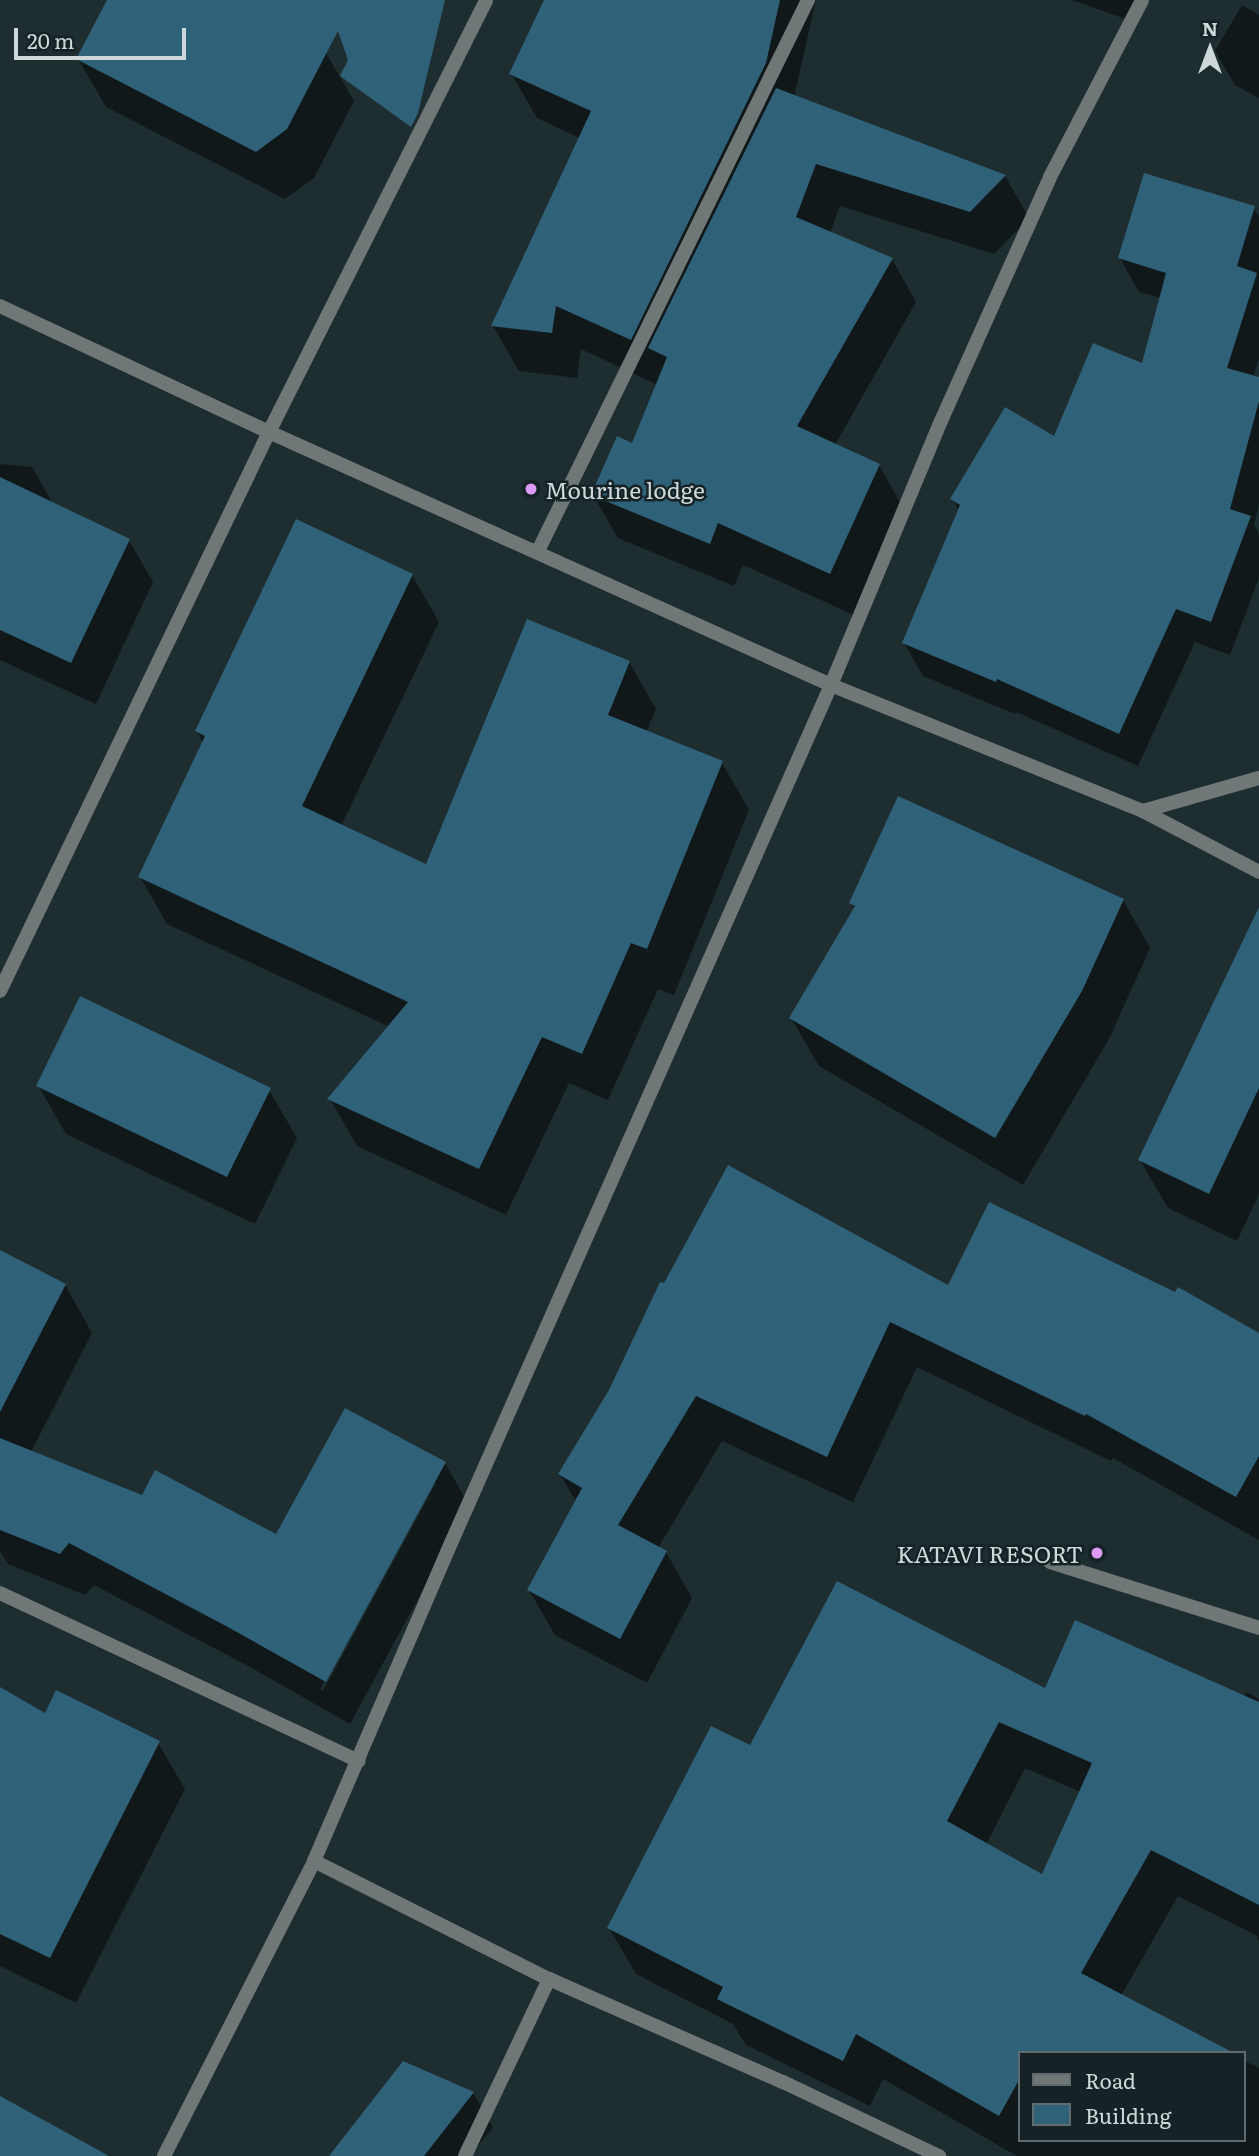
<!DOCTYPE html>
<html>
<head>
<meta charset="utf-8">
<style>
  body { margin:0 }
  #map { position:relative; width:1259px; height:2156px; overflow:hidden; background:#1e2d30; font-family:Literata,serif }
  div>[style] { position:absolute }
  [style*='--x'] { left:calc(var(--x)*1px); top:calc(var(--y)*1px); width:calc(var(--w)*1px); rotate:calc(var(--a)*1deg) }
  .shadow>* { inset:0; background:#0007 }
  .building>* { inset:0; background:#2f6179 }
  .street>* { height:14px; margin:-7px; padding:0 7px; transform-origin:7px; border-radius:7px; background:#707877 }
  .dots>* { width:19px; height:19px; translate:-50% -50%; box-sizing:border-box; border:4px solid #152326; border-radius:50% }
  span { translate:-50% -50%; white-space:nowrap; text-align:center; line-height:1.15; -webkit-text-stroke:5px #152326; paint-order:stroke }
  .poi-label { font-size:23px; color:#cfd8d9 }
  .left { translate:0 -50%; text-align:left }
  .right { translate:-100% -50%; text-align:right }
  .legend { position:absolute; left:1018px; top:2051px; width:228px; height:91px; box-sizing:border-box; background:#152326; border:2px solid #5f6b6e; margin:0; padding:9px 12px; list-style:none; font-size:21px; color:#cfd8d9 }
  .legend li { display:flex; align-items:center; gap:14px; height:35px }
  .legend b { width:35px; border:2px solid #5f6b6e }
  .north { position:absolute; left:1175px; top:14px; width:70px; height:70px; -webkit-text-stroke:5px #152326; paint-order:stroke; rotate:0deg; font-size:19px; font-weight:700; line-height:28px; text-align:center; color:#cfd8d9 }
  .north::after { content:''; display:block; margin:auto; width:24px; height:32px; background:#cfd8d9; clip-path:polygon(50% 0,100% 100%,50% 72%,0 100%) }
  .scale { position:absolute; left:14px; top:28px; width:172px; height:32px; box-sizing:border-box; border:4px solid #cfd8d9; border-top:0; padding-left:9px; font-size:21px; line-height:24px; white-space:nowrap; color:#cfd8d9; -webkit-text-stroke:5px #152326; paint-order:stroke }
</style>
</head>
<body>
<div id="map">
  <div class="shadow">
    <i style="clip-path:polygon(109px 0,341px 0,326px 53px,354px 101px,314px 178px,285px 199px,106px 107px,78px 59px)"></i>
    <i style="clip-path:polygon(546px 0,816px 0,794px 97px,1005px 176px,1029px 218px,994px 254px,840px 206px,830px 233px,892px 259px,916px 302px,835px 445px,879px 465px,903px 508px,854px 615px,743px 565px,734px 586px,618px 538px,593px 495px,633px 445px,658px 385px,581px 349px,577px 378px,519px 371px,493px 326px,580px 138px,537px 118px,511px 73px)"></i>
    <i style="clip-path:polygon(1072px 0,1138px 0,1131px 21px)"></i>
    <i style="clip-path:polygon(1242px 5px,1259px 15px,1259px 98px,1235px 85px,1215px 51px)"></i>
    <i style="clip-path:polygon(1253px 208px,1259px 217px,1259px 359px,1253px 377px,1259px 379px,1259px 504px,1254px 524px,1259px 534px,1259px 578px,1230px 655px,1195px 642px,1138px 766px,1016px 712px,1015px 714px,923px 676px,904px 643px,959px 511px,952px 499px,1054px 438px,1143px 366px,1161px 298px,1139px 292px,1120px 258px)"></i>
    <i style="clip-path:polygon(0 464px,32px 467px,53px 504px,129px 540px,153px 582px,96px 704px,0 660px)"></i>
    <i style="clip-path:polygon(412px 575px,439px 622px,341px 826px,427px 866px,629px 662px,656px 709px,646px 733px,722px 763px,749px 810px,674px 995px,658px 989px,608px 1100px,569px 1083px,506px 1215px,357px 1146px,330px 1099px,390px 1027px,167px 924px,140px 877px,203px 743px,197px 731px)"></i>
    <i style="clip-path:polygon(1123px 900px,1150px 948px,1109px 1039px,1023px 1185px,819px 1066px,791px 1018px,855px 910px,851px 903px)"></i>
    <i style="clip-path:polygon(1259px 966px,1259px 1194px,1237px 1241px,1168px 1208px,1140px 1160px)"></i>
    <i style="clip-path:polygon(38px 1085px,269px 1090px,297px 1138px,255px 1224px,66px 1134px)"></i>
    <i style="clip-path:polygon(evenodd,0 1252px,65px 1285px,92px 1333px,31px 1452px,143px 1497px,277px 1537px,445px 1463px,469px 1505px,350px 1724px,252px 1668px,94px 1585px,85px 1595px,8px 1564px,0 1551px,0 1252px,432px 1483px,436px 1483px,323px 1691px,320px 1689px,432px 1483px)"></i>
    <i style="clip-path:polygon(949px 1287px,1259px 1335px,1259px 1540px,1113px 1458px,1111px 1461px,917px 1367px,853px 1502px,722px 1441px,658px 1548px,666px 1552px,692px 1598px,647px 1683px,555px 1635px,529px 1590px,576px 1502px,560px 1474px,611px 1390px)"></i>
    <i style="clip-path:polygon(0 1689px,46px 1715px,158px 1743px,185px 1789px,76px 2003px,0 1966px)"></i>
    <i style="clip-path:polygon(evenodd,1046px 1691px,1244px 1697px,1246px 1692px,1259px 1699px,1259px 1941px,1256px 1935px,1178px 1896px,1121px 1996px,1019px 2053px,1019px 2140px,1243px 2140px,1243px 2060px,1259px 2068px,1259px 2156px,1017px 2156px,883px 2079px,870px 2106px,746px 2045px,733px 2024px,636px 1974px,609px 1928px,751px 1748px,1046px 1691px,1025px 1768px,1081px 1792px,1043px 1877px,986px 1845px,1025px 1768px)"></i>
    <i style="clip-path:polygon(404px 2064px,473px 2093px,493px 2127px,470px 2156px,331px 2156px)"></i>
  </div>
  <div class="building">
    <i style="clip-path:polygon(107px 0,445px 0,418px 113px,411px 127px,340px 76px,348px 60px,338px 31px,287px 129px,256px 152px,76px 59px)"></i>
    <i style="clip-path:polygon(544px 0,780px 0,766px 63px,631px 340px,556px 306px,552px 333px,491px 326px,591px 111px,509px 74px)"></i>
    <i style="clip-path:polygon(776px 88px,1006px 175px,970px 212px,816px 164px,796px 217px,893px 258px,797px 426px,880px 464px,830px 574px,718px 523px,710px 544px,591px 495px,617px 436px,632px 443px,667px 357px,648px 348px)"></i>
    <i style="clip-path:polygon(1144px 173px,1255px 206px,1237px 266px,1257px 273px,1227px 368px,1259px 377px,1259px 401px,1230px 509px,1251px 516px,1211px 622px,1176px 609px,1119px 734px,997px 679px,996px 682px,902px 643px,960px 505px,950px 499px,1005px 407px,1054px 436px,1093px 343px,1142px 363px,1166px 273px,1118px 258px)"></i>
    <i style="clip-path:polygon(0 477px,130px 539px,71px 663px,0 630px)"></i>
    <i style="clip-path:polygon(296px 519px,413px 574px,302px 806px,426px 864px,527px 619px,630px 661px,608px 715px,723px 761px,647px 949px,631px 943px,582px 1054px,542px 1037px,479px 1169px,327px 1099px,408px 1002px,138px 877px,205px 736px,195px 731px)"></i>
    <i style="clip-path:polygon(898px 796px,1124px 899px,1082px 991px,995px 1138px,789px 1018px,855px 906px,849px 903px)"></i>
    <i style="clip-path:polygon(1259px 907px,1259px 1088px,1209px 1194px,1138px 1160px)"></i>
    <i style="clip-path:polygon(80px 996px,271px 1088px,227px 1177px,36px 1086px)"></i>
    <i style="clip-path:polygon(728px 1165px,948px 1285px,989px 1202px,1175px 1292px,1178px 1287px,1259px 1333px,1259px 1456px,1236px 1497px,1086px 1414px,1085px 1416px,890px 1322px,827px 1457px,696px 1396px,618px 1525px,667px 1551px,620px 1639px,527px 1590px,582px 1488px,558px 1474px,609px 1390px,660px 1282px,664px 1283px)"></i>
    <i style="clip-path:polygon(0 1250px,66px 1284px,0 1412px)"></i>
    <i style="clip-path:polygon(345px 1408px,446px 1462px,326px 1682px,226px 1626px,69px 1543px,60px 1554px,0 1530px,0 1438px,142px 1495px,155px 1470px,276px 1534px)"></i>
    <i style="clip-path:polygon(evenodd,837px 1581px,1045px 1688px,1075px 1620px,1259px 1702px,1259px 1905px,1151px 1850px,1081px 1973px,1234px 2053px,1019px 2053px,1019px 2080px,999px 2116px,856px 2034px,843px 2061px,717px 1999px,723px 1987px,607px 1928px,711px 1726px,750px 1745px,837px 1581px,999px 1722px,1092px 1763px,1042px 1874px,947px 1821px,999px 1722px)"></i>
    <i style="clip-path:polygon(0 1687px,45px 1713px,56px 1690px,160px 1741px,50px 1958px,0 1934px)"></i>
    <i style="clip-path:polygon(403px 2061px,474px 2092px,424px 2156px,329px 2156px)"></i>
    <i style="clip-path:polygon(0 2096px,109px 2156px,0 2156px)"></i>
  </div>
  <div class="street">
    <i style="--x:0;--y:306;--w:297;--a:25.1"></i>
    <i style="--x:269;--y:432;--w:616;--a:24.24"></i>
    <i style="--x:831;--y:685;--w:336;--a:22"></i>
    <i style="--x:1143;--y:811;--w:131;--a:27.7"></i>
    <i style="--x:538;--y:551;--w:614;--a:-63.89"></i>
    <i style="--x:1143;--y:811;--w:121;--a:-15.9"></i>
    <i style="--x:0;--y:991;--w:620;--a:-64.3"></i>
    <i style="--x:269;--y:432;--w:483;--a:-63.3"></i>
    <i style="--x:1050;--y:1562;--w:219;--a:17.5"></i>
    <i style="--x:0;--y:1593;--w:396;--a:25.1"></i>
    <i style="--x:314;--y:1861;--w:263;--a:26.7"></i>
    <i style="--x:549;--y:1979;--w:256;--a:23.8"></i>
    <i style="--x:783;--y:2082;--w:173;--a:25.4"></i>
    <i style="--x:164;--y:2156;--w:331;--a:-63"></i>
    <i style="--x:314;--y:1861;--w:346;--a:-66.7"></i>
    <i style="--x:451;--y:1543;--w:938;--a:-66.11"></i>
    <i style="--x:831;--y:685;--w:286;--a:-67.4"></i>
    <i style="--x:941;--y:421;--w:267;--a:-65.9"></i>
    <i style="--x:1050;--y:177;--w:199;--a:-62.5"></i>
    <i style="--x:465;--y:2156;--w:196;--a:-64.6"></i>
  </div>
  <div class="dots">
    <i style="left:531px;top:489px;background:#db9af6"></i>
    <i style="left:1097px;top:1553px;background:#db9af6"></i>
  </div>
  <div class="poi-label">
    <span class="left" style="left:545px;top:489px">Mourine lodge</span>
    <span class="right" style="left:1083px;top:1553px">KATAVI RESORT</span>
  </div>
  <ul class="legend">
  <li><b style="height:9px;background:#707877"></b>Road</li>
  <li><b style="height:19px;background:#2f6179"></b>Building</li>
  </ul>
  <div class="north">N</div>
  <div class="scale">20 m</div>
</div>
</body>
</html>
